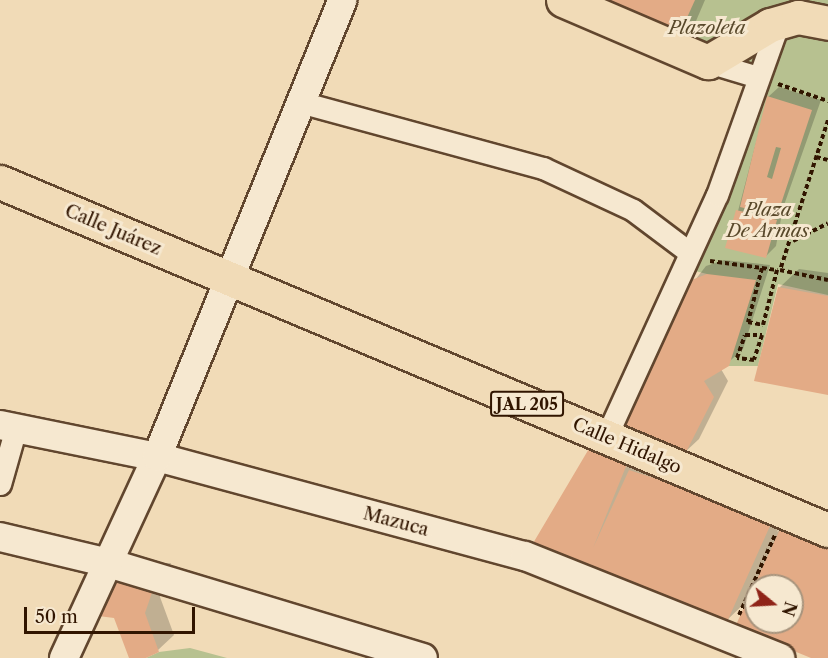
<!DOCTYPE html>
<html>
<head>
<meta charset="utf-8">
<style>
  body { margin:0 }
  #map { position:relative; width:828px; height:658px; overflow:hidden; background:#f1dbb7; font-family:"Libre Caslon Text",serif }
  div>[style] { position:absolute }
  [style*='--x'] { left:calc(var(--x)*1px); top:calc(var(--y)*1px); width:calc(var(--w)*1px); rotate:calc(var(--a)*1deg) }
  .green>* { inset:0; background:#b7c190 }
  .shadow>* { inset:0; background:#0003 }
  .building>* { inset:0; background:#e3ab86 }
  .path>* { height:4px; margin-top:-2px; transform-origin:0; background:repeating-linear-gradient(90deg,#311500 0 4.5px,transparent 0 7.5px) }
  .roads { filter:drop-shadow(2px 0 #61462e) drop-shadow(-2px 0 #61462e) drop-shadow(0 2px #61462e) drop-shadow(0 -2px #61462e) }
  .street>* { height:21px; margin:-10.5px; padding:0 10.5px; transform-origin:10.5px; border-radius:10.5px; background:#f6e8d0 }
  .secondary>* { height:28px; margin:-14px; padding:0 14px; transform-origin:14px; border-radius:14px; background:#f6e8d0 }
  .primary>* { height:33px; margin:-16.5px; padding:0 16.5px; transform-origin:16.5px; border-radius:16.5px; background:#f1dbb7 }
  span { translate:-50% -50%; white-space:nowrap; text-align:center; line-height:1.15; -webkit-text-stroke:6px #f6e8d0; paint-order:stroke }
  .shield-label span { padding:2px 4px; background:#f6e8d0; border:2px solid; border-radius:4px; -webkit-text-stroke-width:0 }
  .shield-label { font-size:16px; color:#311500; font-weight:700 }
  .park-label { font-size:18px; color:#59492b; font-style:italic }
  .street-label { font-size:18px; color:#311500 }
  .north { position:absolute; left:744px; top:574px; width:60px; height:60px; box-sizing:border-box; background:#f6e8d0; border:2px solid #a7947d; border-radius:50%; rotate:108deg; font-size:16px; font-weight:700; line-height:24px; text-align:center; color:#311500 }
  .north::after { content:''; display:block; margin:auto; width:21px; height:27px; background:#8f2418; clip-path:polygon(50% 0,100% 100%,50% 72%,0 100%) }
  .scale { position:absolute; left:24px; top:607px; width:171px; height:27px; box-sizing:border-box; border:3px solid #311500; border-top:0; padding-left:8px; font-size:18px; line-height:21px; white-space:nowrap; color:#311500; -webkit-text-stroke:4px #f6e8d0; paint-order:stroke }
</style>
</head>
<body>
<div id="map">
  <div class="green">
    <i style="clip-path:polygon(563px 0,828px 0,828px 295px,778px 284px,758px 366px,729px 366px,707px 274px,683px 268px,753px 87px)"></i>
    <i style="clip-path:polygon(190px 648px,227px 658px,146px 658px,159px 652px)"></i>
  </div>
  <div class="shadow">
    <i style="clip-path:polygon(567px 0,705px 0,696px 21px,676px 41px)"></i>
    <i style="clip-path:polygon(779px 87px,821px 100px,783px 208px,776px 246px,765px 257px,738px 211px,768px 97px)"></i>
    <i style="clip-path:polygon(724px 260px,770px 265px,743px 349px,721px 369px,728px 381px,699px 439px,683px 454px,624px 430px,670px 312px,706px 266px)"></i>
    <i style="clip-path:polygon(799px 269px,828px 273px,828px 393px,779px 288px)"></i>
    <i style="clip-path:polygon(evenodd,591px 448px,642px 448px,634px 467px,650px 451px,792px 498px,777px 532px,801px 508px,828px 658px,815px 658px,737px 627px,749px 599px,725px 622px,587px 561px,591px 448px,756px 586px,792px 586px,792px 622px,756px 622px,756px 586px)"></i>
    <i style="clip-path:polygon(143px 563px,171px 563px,160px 597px,174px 635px,158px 650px,130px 658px,115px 616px,85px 613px,118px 574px)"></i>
  </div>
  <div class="building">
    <i style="clip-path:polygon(563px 0,695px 0,676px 42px)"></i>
    <i style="clip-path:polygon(evenodd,767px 96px,812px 110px,777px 216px,740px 207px,767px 96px,776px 147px,781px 148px,772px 179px,767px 177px,776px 147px)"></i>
    <i style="clip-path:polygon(736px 210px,777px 220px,766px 258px,725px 248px)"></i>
    <i style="clip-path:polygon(707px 274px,756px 280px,729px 366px,704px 381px,714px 397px,684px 456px,622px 431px,689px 281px)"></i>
    <i style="clip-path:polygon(778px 287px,828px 296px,828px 395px,754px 381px)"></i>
    <i style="clip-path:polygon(590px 447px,627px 464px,593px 548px,629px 470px,774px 517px,726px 624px,532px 545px)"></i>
    <i style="clip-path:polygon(evenodd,781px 527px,828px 544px,828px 658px,811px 658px,735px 627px,781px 527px,756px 586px,792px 586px,792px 622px,756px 622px,756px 586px)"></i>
    <i style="clip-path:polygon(127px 578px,157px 578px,145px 613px,159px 652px,146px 658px,129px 658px,114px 618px,83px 614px,101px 589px)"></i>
  </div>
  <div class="path">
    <i style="--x:778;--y:84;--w:53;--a:18.8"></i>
    <i style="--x:828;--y:120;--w:157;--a:107.7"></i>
    <i style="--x:780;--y:270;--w:49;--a:11.8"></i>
    <i style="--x:816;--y:157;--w:12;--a:14"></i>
    <i style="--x:793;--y:241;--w:39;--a:-27"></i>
    <i style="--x:710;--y:261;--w:68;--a:7.7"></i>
    <i style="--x:762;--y:268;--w:56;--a:104.5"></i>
    <i style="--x:748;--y:322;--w:15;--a:11"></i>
    <i style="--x:763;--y:325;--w:57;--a:-75.7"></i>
    <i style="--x:745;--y:335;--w:17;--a:0"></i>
    <i style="--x:762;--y:335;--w:26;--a:108"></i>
    <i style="--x:754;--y:360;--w:17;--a:-173"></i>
    <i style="--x:737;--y:358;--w:24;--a:-71"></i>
    <i style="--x:739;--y:615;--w:88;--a:-65.8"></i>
  </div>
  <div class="roads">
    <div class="street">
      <i style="--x:708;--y:62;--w:52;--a:16.7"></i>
      <i style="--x:300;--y:102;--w:252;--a:15.2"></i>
      <i style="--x:543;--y:168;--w:99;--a:25"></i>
      <i style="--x:633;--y:210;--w:71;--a:37"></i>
      <i style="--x:606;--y:437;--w:266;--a:-65.4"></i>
      <i style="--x:717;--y:195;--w:184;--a:-70.3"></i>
      <i style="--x:0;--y:484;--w:58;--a:-74.1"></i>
    </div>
    <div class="secondary">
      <i style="--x:0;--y:425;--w:160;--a:11.5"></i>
      <i style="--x:157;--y:457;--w:381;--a:15.1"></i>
      <i style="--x:525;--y:556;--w:275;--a:21.8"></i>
      <i style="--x:0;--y:537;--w:108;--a:13.4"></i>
      <i style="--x:105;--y:562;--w:332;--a:16.8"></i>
      <i style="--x:64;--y:658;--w:221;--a:-65.2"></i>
      <i style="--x:157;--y:457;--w:493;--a:-67.9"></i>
    </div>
    <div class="primary">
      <i style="--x:563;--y:0;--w:158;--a:23.2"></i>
      <i style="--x:708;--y:62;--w:72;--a:-30.8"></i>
      <i style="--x:770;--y:25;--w:29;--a:-16"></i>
      <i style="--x:798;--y:17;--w:31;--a:11"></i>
      <i style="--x:0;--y:182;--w:898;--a:22.8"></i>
    </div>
  </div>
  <div class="shield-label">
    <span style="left:527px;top:404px">JAL 205</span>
  </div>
  <div class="park-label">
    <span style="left:707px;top:28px">Plazoleta</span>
    <span style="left:768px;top:221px">Plaza<br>De Armas</span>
  </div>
  <div class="street-label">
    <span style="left:113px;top:230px;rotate:23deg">Calle Juárez</span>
    <span style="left:627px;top:446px;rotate:23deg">Calle Hidalgo</span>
    <span style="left:396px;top:522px;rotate:15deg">Mazuca</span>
  </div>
  <div class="north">N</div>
  <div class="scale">50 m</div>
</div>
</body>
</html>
